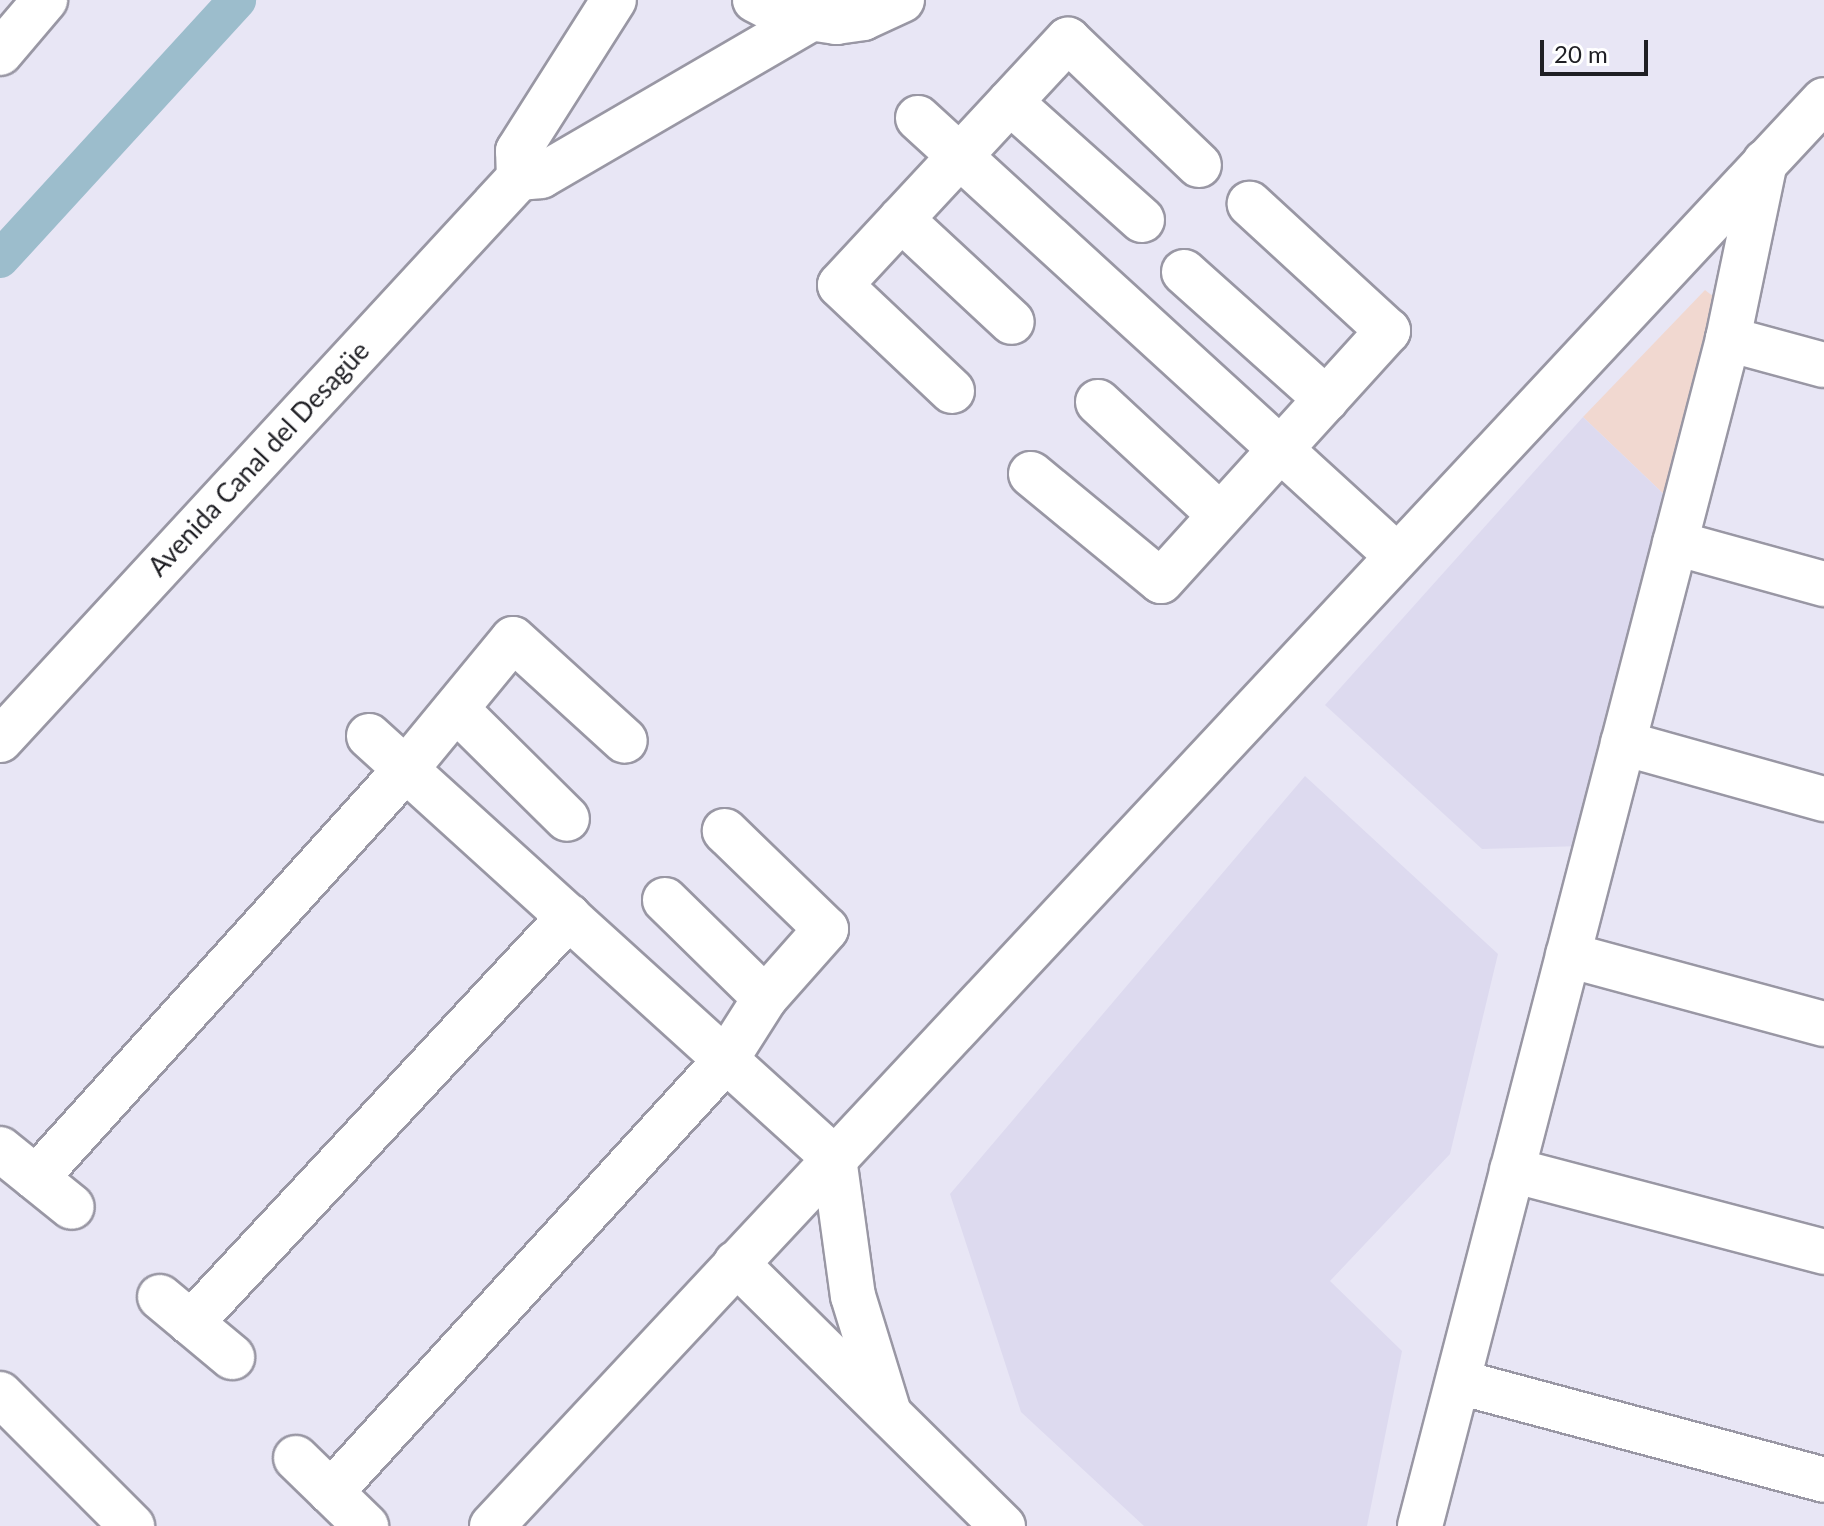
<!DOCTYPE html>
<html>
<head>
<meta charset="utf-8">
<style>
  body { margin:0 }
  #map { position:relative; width:1824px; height:1526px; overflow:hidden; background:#e8e6f5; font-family:Lato,sans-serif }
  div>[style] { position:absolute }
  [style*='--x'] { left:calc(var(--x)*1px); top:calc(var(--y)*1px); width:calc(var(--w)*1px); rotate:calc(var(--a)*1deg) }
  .commercial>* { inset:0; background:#f1d8d0 }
  .built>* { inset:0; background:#dddaef }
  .canal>* { height:38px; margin:-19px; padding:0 19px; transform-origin:19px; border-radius:19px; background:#9cbdcc }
  .roads { filter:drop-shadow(2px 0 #9997a4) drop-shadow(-2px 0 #9997a4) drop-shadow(0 2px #9997a4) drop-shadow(0 -2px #9997a4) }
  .minor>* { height:44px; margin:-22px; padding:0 22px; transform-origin:22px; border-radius:22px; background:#fff }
  .highway>* { height:44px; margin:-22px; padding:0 22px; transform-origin:22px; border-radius:22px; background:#fff }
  span { translate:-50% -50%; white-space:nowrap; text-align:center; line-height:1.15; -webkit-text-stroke:8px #fff; paint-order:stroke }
  .street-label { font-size:26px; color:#1f1f24 }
  .scale { position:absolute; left:1540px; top:40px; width:108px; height:36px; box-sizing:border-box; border:4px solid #1f1f24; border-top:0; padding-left:10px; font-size:24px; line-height:28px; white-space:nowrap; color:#1f1f24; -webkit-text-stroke:6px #fff; paint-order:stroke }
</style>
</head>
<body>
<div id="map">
  <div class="commercial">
    <i style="clip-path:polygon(1705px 290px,1727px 307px,1673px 503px,1583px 417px)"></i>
  </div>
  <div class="built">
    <i style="clip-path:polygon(1583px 417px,1673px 503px,1582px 846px,1482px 849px,1325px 705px)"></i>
    <i style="clip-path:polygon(1305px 776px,1498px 954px,1450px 1154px,1330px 1281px,1402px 1351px,1367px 1526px,1144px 1526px,1021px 1412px,950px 1194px)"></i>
  </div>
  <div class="canal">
    <i style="--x:0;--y:259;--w:351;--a:-47.5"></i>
  </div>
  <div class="roads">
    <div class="minor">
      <i style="--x:755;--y:0;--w:31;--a:27"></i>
      <i style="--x:783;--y:14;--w:54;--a:8.6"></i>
      <i style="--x:836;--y:22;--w:27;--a:-8"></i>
      <i style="--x:863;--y:18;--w:43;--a:-24.8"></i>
      <i style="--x:1010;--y:102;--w:177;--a:41.8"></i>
      <i style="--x:918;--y:118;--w:648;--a:42.43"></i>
      <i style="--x:519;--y:178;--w:27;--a:-92"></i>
      <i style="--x:518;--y:151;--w:179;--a:-57.6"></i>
      <i style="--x:901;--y:219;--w:151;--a:42.9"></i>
      <i style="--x:1184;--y:272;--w:191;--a:41.8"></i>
      <i style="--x:1728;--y:339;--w:99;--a:15.2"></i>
      <i style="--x:952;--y:391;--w:154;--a:-136.6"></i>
      <i style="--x:840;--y:285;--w:335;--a:-47.1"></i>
      <i style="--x:1068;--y:40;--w:181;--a:43.7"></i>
      <i style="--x:1098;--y:402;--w:165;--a:42.8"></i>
      <i style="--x:1031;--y:474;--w:168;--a:39.5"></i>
      <i style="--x:1161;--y:581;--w:338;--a:-47.8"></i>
      <i style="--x:1388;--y:331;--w:188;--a:-137.4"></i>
      <i style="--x:1675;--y:543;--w:155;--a:15.4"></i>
      <i style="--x:456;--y:709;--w:156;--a:44.7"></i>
      <i style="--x:369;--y:736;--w:628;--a:42.22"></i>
      <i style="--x:834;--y:1158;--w:139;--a:82.2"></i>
      <i style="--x:853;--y:1296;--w:122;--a:72.9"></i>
      <i style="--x:0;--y:740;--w:765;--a:-47.28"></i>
      <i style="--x:519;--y:178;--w:22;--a:-5"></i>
      <i style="--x:541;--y:176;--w:310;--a:-30.2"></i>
      <i style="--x:1623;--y:743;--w:209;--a:15.6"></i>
      <i style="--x:665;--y:900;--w:140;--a:44.4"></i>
      <i style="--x:1568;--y:955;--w:265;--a:15.1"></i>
      <i style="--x:0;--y:1149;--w:92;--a:38.9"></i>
      <i style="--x:1512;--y:1170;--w:323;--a:14.7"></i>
      <i style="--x:36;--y:1178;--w:552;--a:-47.87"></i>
      <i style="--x:406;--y:769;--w:168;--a:-50.5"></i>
      <i style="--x:513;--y:639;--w:151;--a:42.3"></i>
      <i style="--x:736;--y:1263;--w:375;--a:44.6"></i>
      <i style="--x:160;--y:1297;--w:94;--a:39.8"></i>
      <i style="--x:191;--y:1323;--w:555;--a:-47.05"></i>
      <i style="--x:1459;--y:1382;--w:378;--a:15"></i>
      <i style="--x:0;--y:1394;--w:187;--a:45"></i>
      <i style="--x:296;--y:1458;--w:98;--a:44.2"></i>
      <i style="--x:331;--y:1492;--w:584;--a:-47.57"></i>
      <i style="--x:725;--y:1061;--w:75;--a:-57.6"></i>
      <i style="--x:765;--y:998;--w:92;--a:-48.5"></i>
      <i style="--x:826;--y:929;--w:141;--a:-135.9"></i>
      <i style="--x:492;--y:1526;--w:1951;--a:-46.95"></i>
      <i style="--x:1420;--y:1526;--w:1226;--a:-75.45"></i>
      <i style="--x:1728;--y:339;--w:181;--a:-78.2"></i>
    </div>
    <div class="highway">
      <i style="--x:0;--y:53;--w:70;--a:-49.7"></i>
    </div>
  </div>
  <div class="street-label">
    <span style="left:259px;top:459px;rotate:-47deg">Avenida Canal del Desagüe</span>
  </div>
  <div class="scale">20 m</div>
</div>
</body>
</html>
